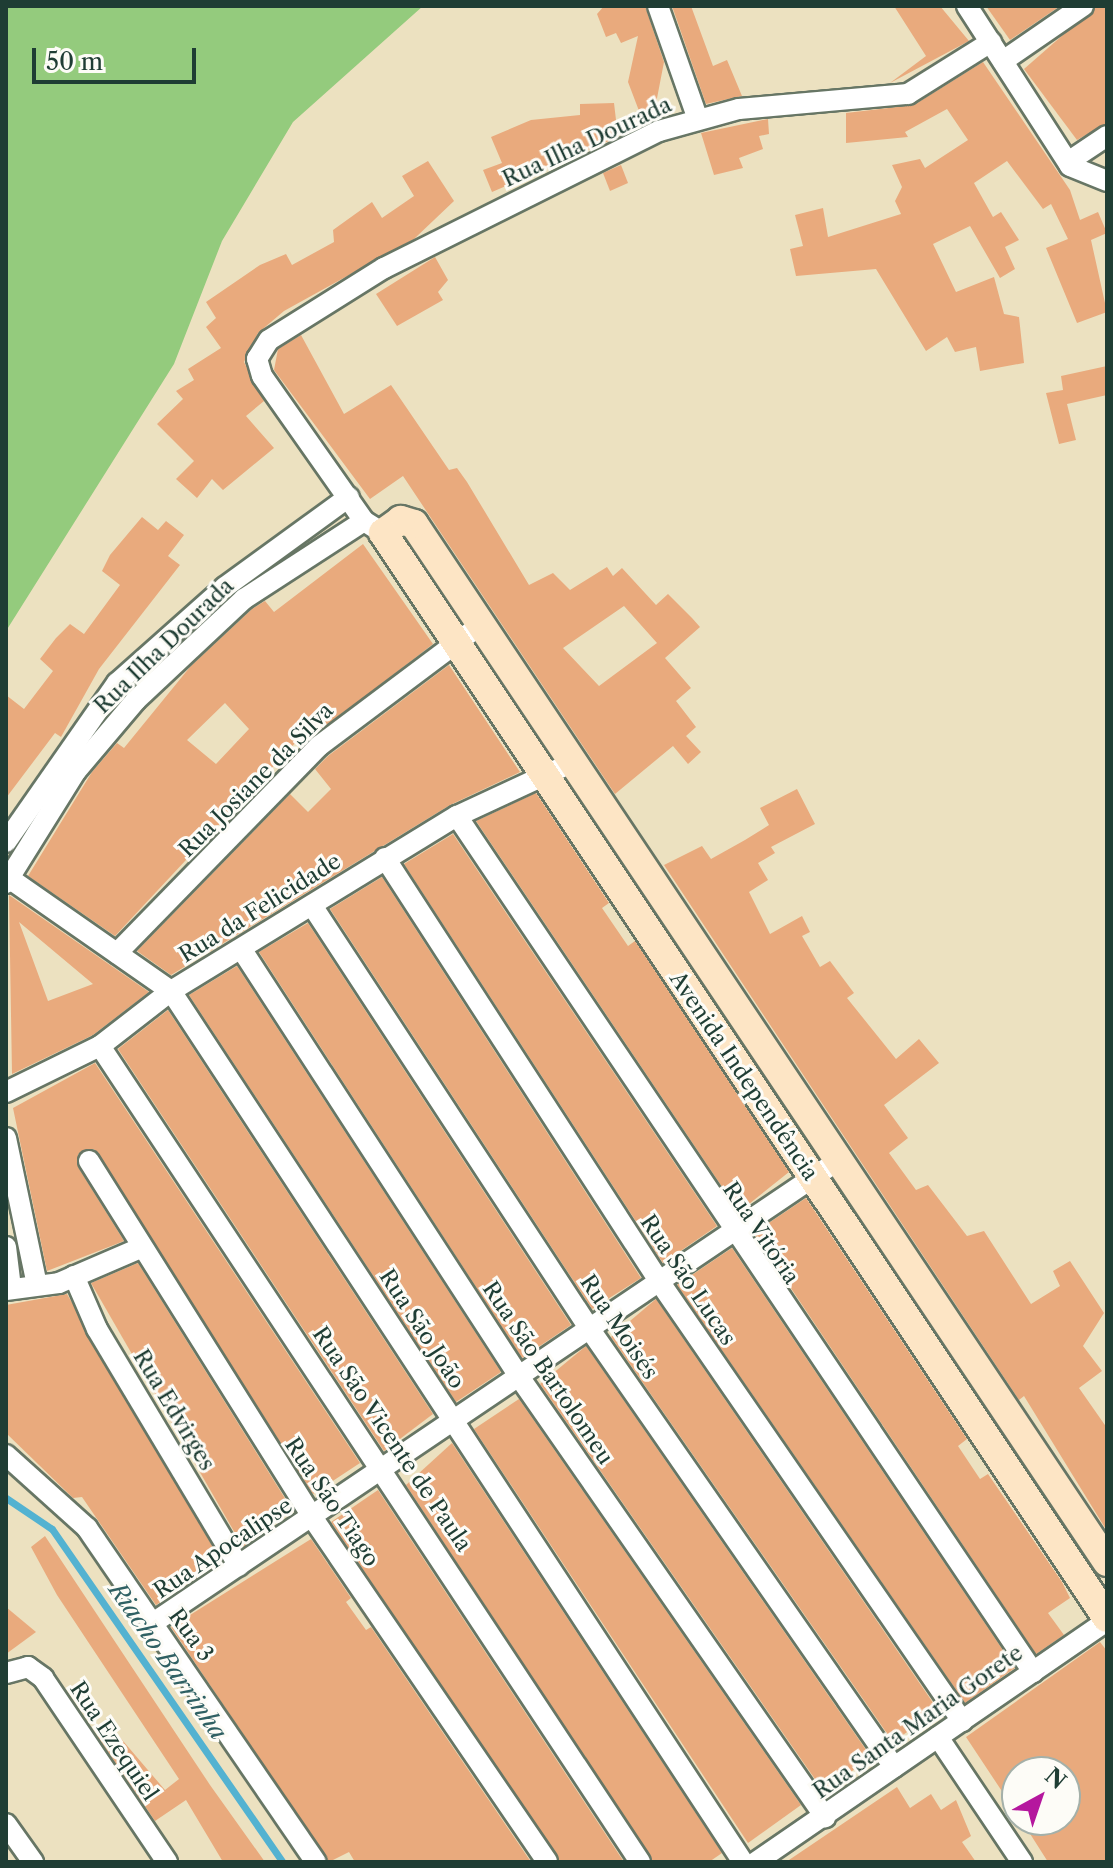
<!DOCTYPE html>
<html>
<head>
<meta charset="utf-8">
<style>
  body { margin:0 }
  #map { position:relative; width:1113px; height:1868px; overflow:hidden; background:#ece1c0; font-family:"Libre Caslon Text",serif }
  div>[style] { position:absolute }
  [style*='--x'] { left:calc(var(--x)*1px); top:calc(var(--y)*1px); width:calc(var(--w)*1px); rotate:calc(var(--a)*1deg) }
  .green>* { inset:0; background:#94cb7d }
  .stream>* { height:7px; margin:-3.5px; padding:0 3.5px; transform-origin:3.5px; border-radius:3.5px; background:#53b2d1 }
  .building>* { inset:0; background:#e9aa7d }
  .roads { filter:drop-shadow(2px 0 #677665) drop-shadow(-2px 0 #677665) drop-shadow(0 2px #677665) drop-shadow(0 -2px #677665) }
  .street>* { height:20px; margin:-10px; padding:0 10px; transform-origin:10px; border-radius:10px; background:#fff }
  .secondary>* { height:28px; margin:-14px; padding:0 14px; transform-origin:14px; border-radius:14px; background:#fde5c5 }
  span { translate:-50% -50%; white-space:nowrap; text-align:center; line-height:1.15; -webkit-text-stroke:6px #fdfcf7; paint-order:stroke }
  .street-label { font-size:22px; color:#1f3d34 }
  .water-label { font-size:24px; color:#2f6063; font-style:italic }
  .frame { position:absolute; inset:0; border:8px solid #1f3d34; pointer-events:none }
  .north { position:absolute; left:1001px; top:1756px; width:80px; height:80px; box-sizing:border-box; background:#fdfcf7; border:2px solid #a4b0a9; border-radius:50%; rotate:40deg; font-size:22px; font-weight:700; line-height:32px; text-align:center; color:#1f3d34 }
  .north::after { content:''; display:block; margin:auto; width:28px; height:36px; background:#b5179e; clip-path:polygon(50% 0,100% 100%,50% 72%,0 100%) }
  .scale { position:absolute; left:32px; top:48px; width:164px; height:36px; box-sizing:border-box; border:4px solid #1f3d34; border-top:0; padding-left:10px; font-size:24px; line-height:28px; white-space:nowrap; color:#1f3d34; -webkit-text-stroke:6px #fdfcf7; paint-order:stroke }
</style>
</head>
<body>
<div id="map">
  <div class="green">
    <i style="clip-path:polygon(6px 6px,423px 6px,293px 122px,222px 241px,174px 364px,6px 631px)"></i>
  </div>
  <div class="stream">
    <i style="--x:6;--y:1498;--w:55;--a:34"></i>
    <i style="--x:52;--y:1529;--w:405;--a:55.3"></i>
  </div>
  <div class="building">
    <i style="clip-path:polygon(604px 6px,645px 6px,664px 62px,653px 119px,644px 124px,628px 82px,638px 36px,621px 43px,616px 33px,606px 37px,597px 14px)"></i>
    <i style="clip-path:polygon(672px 6px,691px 6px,713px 66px,727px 60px,742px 96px,706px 104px)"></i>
    <i style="clip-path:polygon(894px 6px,940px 6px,969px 41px,890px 83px,926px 56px)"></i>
    <i style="clip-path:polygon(986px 6px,1060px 6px,1010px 40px)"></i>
    <i style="clip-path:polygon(1096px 6px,1107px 6px,1107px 123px,1077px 140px,1024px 69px)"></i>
    <i style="clip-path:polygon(983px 62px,1070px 190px,1080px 220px,1098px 212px,1107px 233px,1091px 240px,1107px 312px,1077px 323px,1046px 248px,1068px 239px,1051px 204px,1043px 209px,1007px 161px,974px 183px,993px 217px,1001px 212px,1019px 240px,1005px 247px,1015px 269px,1000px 278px,970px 226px,933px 244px,956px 292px,994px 277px,1004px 314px,1019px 317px,1024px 363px,980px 371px,976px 347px,955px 352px,947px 337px,926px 351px,876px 269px,796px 276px,790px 249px,803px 246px,795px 215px,823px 208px,828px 237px,901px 214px,895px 201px,902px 187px,892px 165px,920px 159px,925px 168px,968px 140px,947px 109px,905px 132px,908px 137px,846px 143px,846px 113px,914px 105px)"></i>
    <i style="clip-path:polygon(614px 103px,618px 137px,492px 192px,483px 170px,502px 163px,491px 137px,531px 120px,580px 115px,580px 104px)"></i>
    <i style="clip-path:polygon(768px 119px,769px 134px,759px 136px,763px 149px,739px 158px,743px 168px,714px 175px,701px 133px)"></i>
    <i style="clip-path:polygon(428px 161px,454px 201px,414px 239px,284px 311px,258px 333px,244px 362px,264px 401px,246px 416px,274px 448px,223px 490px,212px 479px,197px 498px,176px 479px,194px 461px,157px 424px,183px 399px,176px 391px,194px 380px,188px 369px,221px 348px,206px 327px,216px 318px,206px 302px,260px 265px,286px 254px,292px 265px,334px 242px,333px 230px,372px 202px,382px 218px,414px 196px,402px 176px)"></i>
    <i style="clip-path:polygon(621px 165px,628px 183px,610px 191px,603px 173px)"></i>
    <i style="clip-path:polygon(435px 257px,448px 280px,438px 292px,443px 300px,397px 326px,376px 294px)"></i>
    <i style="clip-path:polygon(evenodd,301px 335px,344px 414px,391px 385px,449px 470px,457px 468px,467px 482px,529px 585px,553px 573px,570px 590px,607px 567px,613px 576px,622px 568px,656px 605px,668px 594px,692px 618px,700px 627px,665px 658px,691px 688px,676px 701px,696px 727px,686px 736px,701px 752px,688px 764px,673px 746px,615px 794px,403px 476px,370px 499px,274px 370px,278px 349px,301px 335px,624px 606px,657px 643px,599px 686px,563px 648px,624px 606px)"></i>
    <i style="clip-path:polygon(1107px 366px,1107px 395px,1067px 404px,1076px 440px,1059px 444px,1046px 393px,1063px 390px,1061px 376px)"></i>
    <i style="clip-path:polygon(142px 517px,158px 530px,166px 521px,184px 535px,168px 556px,180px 565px,99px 669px,61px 737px,55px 733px,6px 798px,6px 695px,24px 709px,53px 671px,40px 659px,56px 638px,70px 624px,84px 634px,120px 585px,102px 571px,110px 555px)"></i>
    <i style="clip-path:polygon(evenodd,363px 544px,433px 644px,300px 747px,297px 741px,115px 936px,28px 876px,92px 772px,117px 743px,124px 748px,190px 667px,252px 609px,265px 601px,274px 612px,363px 544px,225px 703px,249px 729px,216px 764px,187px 740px,225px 703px)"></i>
    <i style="clip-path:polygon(449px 665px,520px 772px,450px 805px,171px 975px,137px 951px,290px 794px,308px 812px,331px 789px,315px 769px,328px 756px)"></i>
    <i style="clip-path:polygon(797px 789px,815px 824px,771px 847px,775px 853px,758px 863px,768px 880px,749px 892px,770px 934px,802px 916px,810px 932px,802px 936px,820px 967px,830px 961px,854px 993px,847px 998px,896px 1059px,919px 1039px,939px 1063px,884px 1105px,908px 1138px,889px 1153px,916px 1190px,928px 1185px,967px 1236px,984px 1231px,1031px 1304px,1060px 1286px,1053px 1271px,1070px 1261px,1104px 1313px,1083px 1346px,1102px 1371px,1079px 1388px,1107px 1428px,1107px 1531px,1024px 1396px,1019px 1400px,664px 865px,702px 846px,711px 859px,745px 840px,769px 825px,760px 808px)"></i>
    <i style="clip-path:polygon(536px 793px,609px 903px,602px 908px,628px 946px,635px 941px,789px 1172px,739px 1212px,476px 821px)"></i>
    <i style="clip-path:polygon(453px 834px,717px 1226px,663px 1263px,404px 864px)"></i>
    <i style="clip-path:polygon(382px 877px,641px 1278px,592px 1309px,330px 909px)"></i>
    <i style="clip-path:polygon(evenodd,9px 895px,149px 992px,93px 1035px,12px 1074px,9px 895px,19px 922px,93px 984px,48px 1001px,19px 922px)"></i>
    <i style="clip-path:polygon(308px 923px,571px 1325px,522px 1358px,259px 952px)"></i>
    <i style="clip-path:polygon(237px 966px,501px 1372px,456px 1402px,189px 995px)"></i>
    <i style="clip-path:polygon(168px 1010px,433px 1414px,384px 1451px,118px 1049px)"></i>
    <i style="clip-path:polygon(95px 1063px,360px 1463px,313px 1494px,94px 1149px,78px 1154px,78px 1167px,124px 1241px,47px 1271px,13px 1108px)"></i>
    <i style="clip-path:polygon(806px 1198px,967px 1439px,958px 1446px,980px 1479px,988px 1474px,1062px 1582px,1070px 1598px,1048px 1613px,1064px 1635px,1036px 1654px,754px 1233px)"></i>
    <i style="clip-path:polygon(732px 1248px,1015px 1668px,965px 1703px,677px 1285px)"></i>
    <i style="clip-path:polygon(138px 1263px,291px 1508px,243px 1547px,91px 1283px)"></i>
    <i style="clip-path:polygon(67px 1294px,221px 1561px,156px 1605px,82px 1497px,73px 1498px,6px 1433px,6px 1305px)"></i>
    <i style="clip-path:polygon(656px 1299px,938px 1710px,893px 1742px,611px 1337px)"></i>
    <i style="clip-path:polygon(586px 1346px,871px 1757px,824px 1792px,540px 1384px)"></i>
    <i style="clip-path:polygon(519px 1399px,801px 1805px,748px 1843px,474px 1429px)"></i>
    <i style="clip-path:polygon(452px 1443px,722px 1853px,709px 1862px,653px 1862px,406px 1485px)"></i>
    <i style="clip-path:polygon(378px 1490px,624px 1862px,560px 1862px,331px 1522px)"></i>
    <i style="clip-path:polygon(45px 1536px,210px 1785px,265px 1862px,223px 1862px,186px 1800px,155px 1821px,98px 1737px,112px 1728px,165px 1790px,179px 1779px,57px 1595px,31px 1547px)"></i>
    <i style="clip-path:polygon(311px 1539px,351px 1598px,346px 1602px,366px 1630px,371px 1627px,531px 1862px,355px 1862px,349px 1852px,329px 1862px,171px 1627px)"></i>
    <i style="clip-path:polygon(6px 1607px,36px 1632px,6px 1654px)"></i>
    <i style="clip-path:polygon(1100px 1642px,1107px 1651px,1107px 1862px,1048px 1862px,1027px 1829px,1037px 1820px,1065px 1820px,1065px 1772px,1017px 1772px,1017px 1814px,966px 1737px)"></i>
    <i style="clip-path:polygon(897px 1787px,910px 1808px,931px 1794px,941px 1810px,956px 1800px,971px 1836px,962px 1842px,976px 1862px,786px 1862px)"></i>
  </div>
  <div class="roads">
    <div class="street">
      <i style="--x:658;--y:6;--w:118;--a:70.6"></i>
      <i style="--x:967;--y:6;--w:190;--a:57.2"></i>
      <i style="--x:1070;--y:166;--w:40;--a:22"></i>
      <i style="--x:1003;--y:61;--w:97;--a:-34.5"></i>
      <i style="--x:1068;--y:162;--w:47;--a:-33.7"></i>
      <i style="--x:383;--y:533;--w:22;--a:-148"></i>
      <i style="--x:364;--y:521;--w:177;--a:-125.1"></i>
      <i style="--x:262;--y:376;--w:18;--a:-106"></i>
      <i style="--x:257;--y:359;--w:22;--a:-58"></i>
      <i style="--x:269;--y:340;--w:136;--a:-32.1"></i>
      <i style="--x:384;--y:268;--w:307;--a:-26.5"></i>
      <i style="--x:659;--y:131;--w:83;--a:-15.4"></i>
      <i style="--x:739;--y:109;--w:170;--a:-5.1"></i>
      <i style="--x:908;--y:94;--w:98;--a:-32.1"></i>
      <i style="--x:457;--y:816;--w:1032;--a:56.06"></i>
      <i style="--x:6;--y:842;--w:194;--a:-55.1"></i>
      <i style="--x:117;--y:683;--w:144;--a:-41.6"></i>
      <i style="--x:225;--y:587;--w:153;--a:-36"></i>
      <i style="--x:385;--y:858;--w:508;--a:57.06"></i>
      <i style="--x:661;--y:1284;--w:531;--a:55.44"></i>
      <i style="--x:6;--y:876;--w:201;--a:34.9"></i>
      <i style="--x:171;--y:991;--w:1042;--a:56.71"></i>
      <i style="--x:6;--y:883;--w:132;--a:-58"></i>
      <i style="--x:76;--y:771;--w:93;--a:-49.8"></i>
      <i style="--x:136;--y:700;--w:148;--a:-43.1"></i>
      <i style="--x:244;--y:599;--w:143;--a:-33"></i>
      <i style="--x:313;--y:907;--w:507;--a:56.75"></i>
      <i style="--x:591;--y:1331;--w:531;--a:55.2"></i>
      <i style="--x:242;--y:950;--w:510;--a:56.99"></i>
      <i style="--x:520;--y:1378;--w:535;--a:55.21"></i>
      <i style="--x:117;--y:953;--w:289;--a:-45.7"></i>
      <i style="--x:319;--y:746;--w:200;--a:-36.9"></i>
      <i style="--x:100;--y:1046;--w:978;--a:56.5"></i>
      <i style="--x:6;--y:1092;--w:105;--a:-26.1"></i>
      <i style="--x:100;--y:1046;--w:90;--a:-37.8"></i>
      <i style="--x:171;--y:991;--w:335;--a:-31.5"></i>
      <i style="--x:457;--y:816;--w:123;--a:-24.9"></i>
      <i style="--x:6;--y:1138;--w:150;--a:78.1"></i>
      <i style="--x:89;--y:1161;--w:420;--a:57.9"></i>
      <i style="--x:312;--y:1517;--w:417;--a:55.7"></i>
      <i style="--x:6;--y:1247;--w:41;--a:83"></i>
      <i style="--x:74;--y:1276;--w:58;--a:66.5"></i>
      <i style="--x:97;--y:1329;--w:276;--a:59.1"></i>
      <i style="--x:6;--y:1290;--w:53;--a:-7.5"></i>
      <i style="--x:59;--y:1283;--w:86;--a:-23.3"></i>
      <i style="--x:6;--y:1455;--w:109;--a:42"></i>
      <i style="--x:87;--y:1528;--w:405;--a:55.6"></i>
      <i style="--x:153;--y:1623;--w:824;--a:-34.02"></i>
      <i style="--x:6;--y:1673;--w:23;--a:-15"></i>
      <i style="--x:28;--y:1667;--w:19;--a:36"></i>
      <i style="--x:43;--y:1678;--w:222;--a:56"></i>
      <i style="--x:938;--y:1737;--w:151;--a:56.1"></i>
      <i style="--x:6;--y:1824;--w:47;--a:54.6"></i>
      <i style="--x:756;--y:1862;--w:426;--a:-34.5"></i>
    </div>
    <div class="secondary">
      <i style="--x:1107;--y:1562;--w:1248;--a:-123.73"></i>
      <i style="--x:414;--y:524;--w:14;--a:-163"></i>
      <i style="--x:401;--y:520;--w:22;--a:144"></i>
      <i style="--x:383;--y:533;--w:1304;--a:56.29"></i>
    </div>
  </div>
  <div class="street-label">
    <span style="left:587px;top:142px;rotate:-25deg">Rua Ilha Dourada</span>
    <span style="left:164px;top:646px;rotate:-44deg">Rua Ilha Dourada</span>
    <span style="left:256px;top:780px;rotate:-45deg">Rua Josiane da Silva</span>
    <span style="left:260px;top:908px;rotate:-32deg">Rua da Felicidade</span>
    <span style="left:744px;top:1076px;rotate:56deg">Avenida Independência</span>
    <span style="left:761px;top:1233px;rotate:56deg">Rua Vitória</span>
    <span style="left:688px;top:1280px;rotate:56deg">Rua São Lucas</span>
    <span style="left:619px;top:1327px;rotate:56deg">Rua Moisés</span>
    <span style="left:422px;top:1329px;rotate:57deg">Rua São João</span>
    <span style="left:548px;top:1373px;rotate:56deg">Rua São Bartolomeu</span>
    <span style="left:174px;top:1410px;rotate:59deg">Rua Edvirges</span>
    <span style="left:392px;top:1439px;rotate:56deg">Rua São Vicente de Paula</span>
    <span style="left:332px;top:1502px;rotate:56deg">Rua São Tiago</span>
    <span style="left:223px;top:1548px;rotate:-34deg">Rua Apocalipse</span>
    <span style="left:191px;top:1635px;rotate:54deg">Rua 3</span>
    <span style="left:918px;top:1722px;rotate:-35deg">Rua Santa Maria Gorete</span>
    <span style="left:114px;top:1741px;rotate:56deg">Rua Ezequiel</span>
  </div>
  <div class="water-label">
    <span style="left:168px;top:1661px;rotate:55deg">Riacho Barrinha</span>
  </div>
  <div class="frame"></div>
  <div class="north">N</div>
  <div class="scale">50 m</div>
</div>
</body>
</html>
